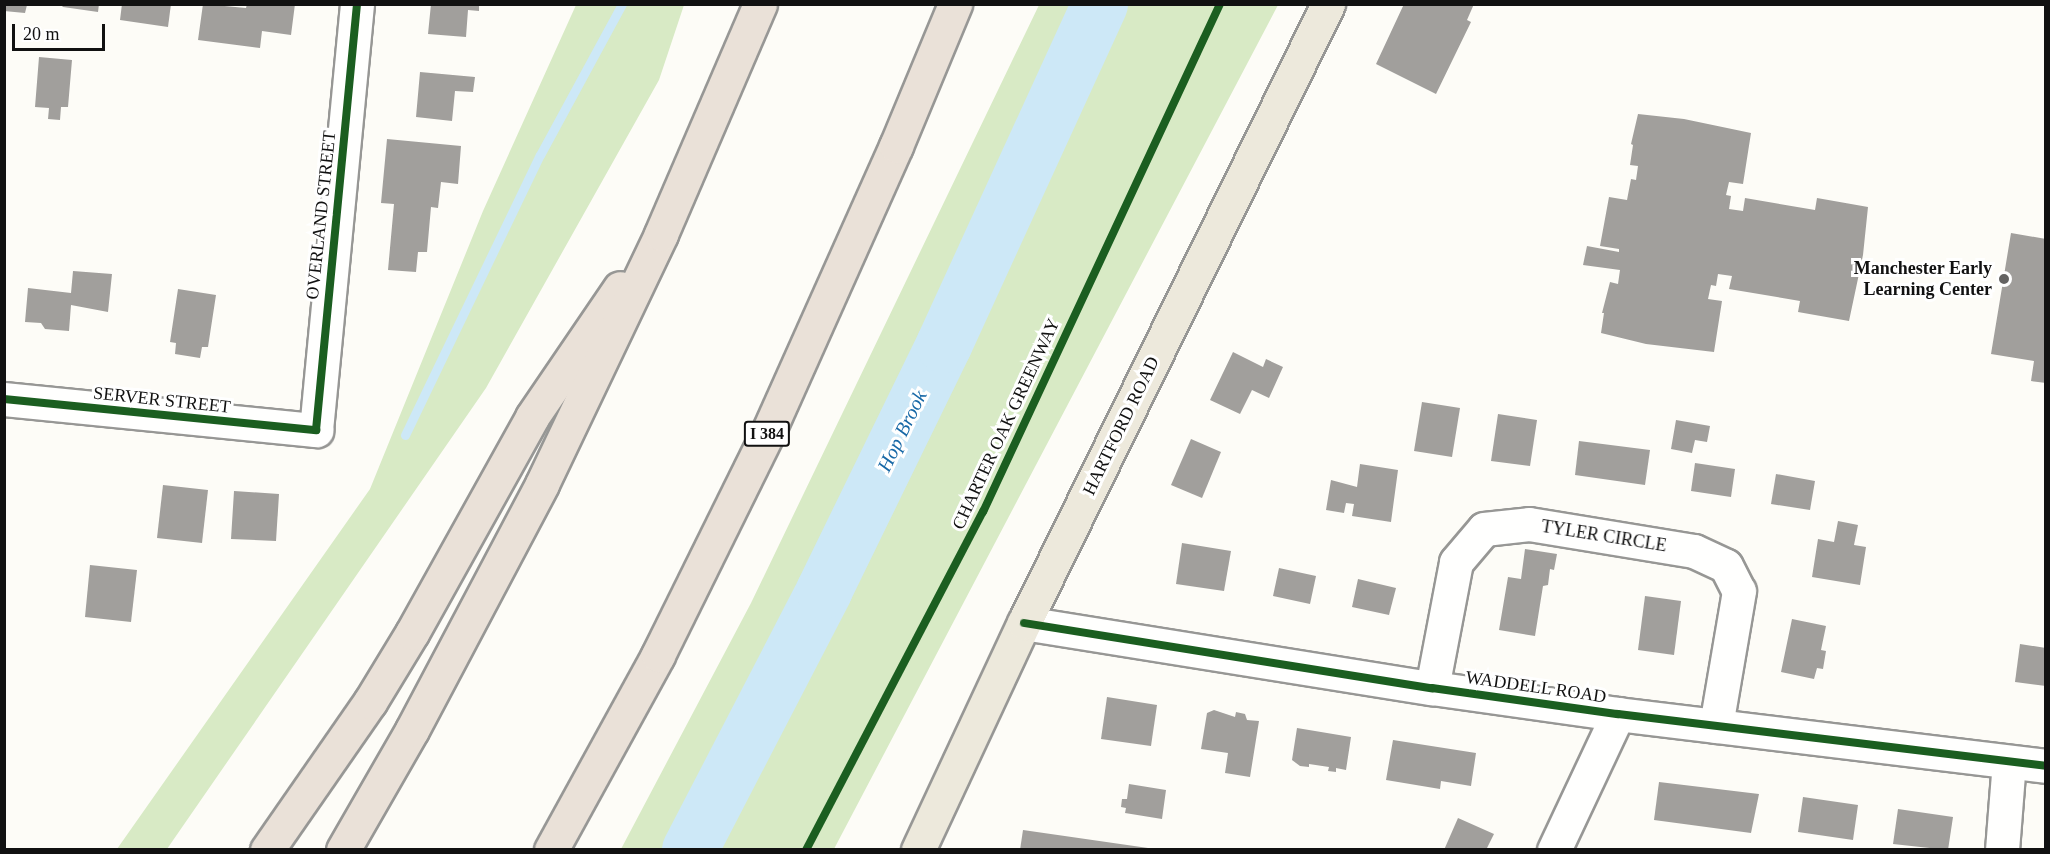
<!DOCTYPE html>
<html>
<head>
<meta charset="utf-8">
<style>
  body { margin:0 }
  #map { position:relative; width:2050px; height:854px; overflow:hidden; background:#fdfcf7; font-family:Georgia,serif }
  div>[style] { position:absolute }
  [style*='--x'] { left:calc(var(--x)*1px); top:calc(var(--y)*1px); width:calc(var(--w)*1px); rotate:calc(var(--a)*1deg) }
  .forest>* { inset:0; background:#d8eac5 }
  .stream>* { height:9px; margin:-4.5px; padding:0 4.5px; transform-origin:4.5px; border-radius:4.5px; background:#cde8f7 }
  .river>* { height:56px; margin:-28px; padding:0 28px; transform-origin:28px; border-radius:28px; background:#cde8f7 }
  .building>* { inset:0; background:#a19f9c }
  .roads { filter:drop-shadow(2px 0 #979795) drop-shadow(-2px 0 #979795) drop-shadow(0 2px #979795) drop-shadow(0 -2px #979795) }
  .minor>* { height:33px; margin:-16.5px; padding:0 16.5px; transform-origin:16.5px; border-radius:16.5px; background:#fffffe }
  .major>* { height:33px; margin:-16.5px; padding:0 16.5px; transform-origin:16.5px; border-radius:16.5px; background:#ede9dc }
  .highway>* { height:33px; margin:-16.5px; padding:0 16.5px; transform-origin:16.5px; border-radius:16.5px; background:#eae1d8 }
  .cycleway>* { height:8px; margin:-4px; padding:0 4px; transform-origin:4px; border-radius:4px; background:#1b5e20 }
  .dots>* { width:16px; height:16px; translate:-50% -50%; box-sizing:border-box; border:3px solid #fff; border-radius:50% }
  span { translate:-50% -50%; white-space:nowrap; text-align:center; line-height:1.15; -webkit-text-stroke:6px #fff; paint-order:stroke }
  .shield-label span { padding:2px 4px; background:#fff; border:2px solid; border-radius:4px; -webkit-text-stroke-width:0 }
  .shield-label { font-size:16px; color:#111; font-weight:700 }
  .street-label { font-size:18px; color:#111 }
  .poi-label { font-size:18px; color:#111; font-weight:700 }
  .right { translate:-100% -50%; text-align:right }
  .water-label { font-size:20px; color:#1768a6; font-style:italic }
  .frame { position:absolute; inset:0; border:6px solid #111; pointer-events:none }
  .scale { position:absolute; left:12px; top:24px; width:93px; height:27px; box-sizing:border-box; border:3px solid #111; border-top:0; padding-left:8px; font-size:18px; line-height:21px; white-space:nowrap; color:#111; -webkit-text-stroke:4px #fff; paint-order:stroke }
</style>
</head>
<body>
<div id="map">
  <div class="forest">
    <i style="clip-path:polygon(576px 5px,684px 5px,659px 80px,486px 388px,167px 849px,117px 849px,370px 489px,483px 211px)"></i>
    <i style="clip-path:polygon(1039px 5px,1278px 5px,834px 849px,621px 849px,751px 603px)"></i>
  </div>
  <div class="stream">
    <i style="--x:405;--y:435;--w:311;--a:-64.3"></i>
    <i style="--x:540;--y:155;--w:172;--a:-61.5"></i>
  </div>
  <div class="river">
    <i style="--x:690;--y:850;--w:292;--a:-62.6"></i>
    <i style="--x:824;--y:591;--w:274;--a:-64"></i>
    <i style="--x:944;--y:345;--w:375;--a:-65.4"></i>
  </div>
  <div class="building">
    <i style="clip-path:polygon(60px 4px,99px 4px,98px 12px,63px 7px)"></i>
    <i style="clip-path:polygon(122px 4px,171px 4px,168px 27px,120px 20px)"></i>
    <i style="clip-path:polygon(203px 4px,246px 8px,247px 4px,295px 4px,291px 35px,262px 31px,260px 48px,198px 40px)"></i>
    <i style="clip-path:polygon(431px 4px,479px 4px,479px 11px,468px 10px,466px 37px,428px 34px)"></i>
    <i style="clip-path:polygon(1404px 4px,1474px 4px,1467px 20px,1471px 22px,1436px 94px,1376px 64px)"></i>
    <i style="clip-path:polygon(4px 5px,27px 5px,25px 13px,4px 11px)"></i>
    <i style="clip-path:polygon(39px 57px,72px 60px,68px 107px,61px 107px,60px 120px,48px 119px,49px 108px,35px 107px)"></i>
    <i style="clip-path:polygon(420px 72px,475px 77px,473px 92px,455px 91px,452px 121px,416px 117px)"></i>
    <i style="clip-path:polygon(1638px 114px,1684px 119px,1751px 133px,1743px 184px,1729px 182px,1726px 195px,1731px 196px,1729px 209px,1743px 211px,1745px 198px,1815px 210px,1817px 198px,1868px 207px,1863px 255px,1849px 321px,1798px 312px,1800px 301px,1729px 289px,1732px 276px,1718px 274px,1716px 286px,1711px 285px,1708px 299px,1722px 301px,1714px 352px,1646px 344px,1601px 333px,1604px 313px,1602px 313px,1610px 282px,1618px 284px,1620px 270px,1583px 265px,1587px 246px,1619px 252px,1619px 249px,1600px 246px,1609px 197px,1627px 200px,1631px 179px,1636px 180px,1638px 166px,1630px 165px,1633px 145px,1631px 144px)"></i>
    <i style="clip-path:polygon(387px 139px,461px 146px,458px 184px,441px 182px,438px 208px,431px 207px,427px 252px,418px 252px,416px 272px,388px 270px,394px 204px,381px 203px)"></i>
    <i style="clip-path:polygon(2011px 233px,2046px 239px,2046px 383px,2031px 381px,2034px 361px,1991px 354px)"></i>
    <i style="clip-path:polygon(73px 271px,112px 274px,108px 312px,71px 305px,69px 331px,45px 329px,41px 323px,25px 322px,28px 288px,71px 293px)"></i>
    <i style="clip-path:polygon(178px 289px,216px 295px,208px 347px,202px 347px,200px 358px,175px 354px,176px 343px,170px 342px)"></i>
    <i style="clip-path:polygon(1233px 352px,1263px 367px,1266px 359px,1283px 367px,1269px 398px,1252px 390px,1240px 414px,1210px 400px)"></i>
    <i style="clip-path:polygon(1422px 402px,1460px 408px,1452px 457px,1414px 451px)"></i>
    <i style="clip-path:polygon(1498px 414px,1537px 420px,1530px 466px,1491px 461px)"></i>
    <i style="clip-path:polygon(1676px 420px,1710px 426px,1707px 442px,1695px 440px,1692px 453px,1671px 449px)"></i>
    <i style="clip-path:polygon(1191px 439px,1221px 452px,1202px 498px,1171px 485px)"></i>
    <i style="clip-path:polygon(1579px 441px,1650px 450px,1645px 485px,1575px 475px)"></i>
    <i style="clip-path:polygon(1695px 463px,1735px 469px,1731px 497px,1691px 491px)"></i>
    <i style="clip-path:polygon(1360px 464px,1398px 470px,1391px 522px,1352px 516px,1354px 504px,1346px 503px,1344px 513px,1326px 510px,1331px 480px,1357px 487px)"></i>
    <i style="clip-path:polygon(1776px 474px,1815px 481px,1810px 510px,1771px 504px)"></i>
    <i style="clip-path:polygon(163px 485px,208px 490px,202px 543px,157px 538px)"></i>
    <i style="clip-path:polygon(234px 491px,279px 494px,276px 541px,231px 539px)"></i>
    <i style="clip-path:polygon(1838px 521px,1858px 525px,1854px 545px,1866px 547px,1860px 585px,1812px 577px,1818px 539px,1834px 542px)"></i>
    <i style="clip-path:polygon(1182px 543px,1231px 551px,1224px 591px,1176px 584px)"></i>
    <i style="clip-path:polygon(1525px 549px,1557px 554px,1554px 570px,1550px 569px,1548px 585px,1543px 586px,1535px 636px,1499px 630px,1508px 577px,1521px 579px)"></i>
    <i style="clip-path:polygon(90px 565px,137px 570px,131px 622px,85px 617px)"></i>
    <i style="clip-path:polygon(1279px 568px,1316px 576px,1310px 604px,1273px 596px)"></i>
    <i style="clip-path:polygon(1358px 579px,1396px 588px,1389px 615px,1352px 607px)"></i>
    <i style="clip-path:polygon(1645px 596px,1681px 601px,1674px 655px,1638px 650px)"></i>
    <i style="clip-path:polygon(1792px 619px,1826px 626px,1821px 650px,1826px 651px,1823px 669px,1817px 668px,1814px 679px,1781px 672px)"></i>
    <i style="clip-path:polygon(2020px 644px,2046px 648px,2046px 686px,2015px 682px)"></i>
    <i style="clip-path:polygon(1107px 697px,1157px 705px,1151px 746px,1101px 739px)"></i>
    <i style="clip-path:polygon(1214px 710px,1235px 717px,1236px 712px,1245px 714px,1247px 720px,1259px 721px,1250px 777px,1225px 773px,1228px 753px,1201px 749px,1207px 713px)"></i>
    <i style="clip-path:polygon(1297px 728px,1351px 737px,1346px 770px,1336px 768px,1336px 772px,1328px 771px,1329px 767px,1309px 764px,1309px 767px,1300px 766px,1292px 760px)"></i>
    <i style="clip-path:polygon(1393px 740px,1476px 753px,1471px 786px,1441px 781px,1440px 789px,1386px 780px)"></i>
    <i style="clip-path:polygon(1659px 782px,1759px 794px,1751px 833px,1654px 820px)"></i>
    <i style="clip-path:polygon(1129px 784px,1166px 790px,1162px 819px,1125px 813px,1126px 808px,1121px 807px,1122px 799px,1127px 799px)"></i>
    <i style="clip-path:polygon(1803px 797px,1858px 805px,1853px 840px,1798px 832px)"></i>
    <i style="clip-path:polygon(1898px 809px,1953px 817px,1948px 850px,1893px 844px)"></i>
    <i style="clip-path:polygon(1458px 818px,1494px 834px,1486px 850px,1444px 850px)"></i>
    <i style="clip-path:polygon(1023px 830px,1148px 848px,1148px 850px,1020px 850px)"></i>
  </div>
  <div class="roads">
    <div class="minor">
      <i style="--x:4;--y:399;--w:314;--a:5.7"></i>
      <i style="--x:316;--y:430;--w:428;--a:-84.5"></i>
      <i style="--x:1024;--y:623;--w:413;--a:9.1"></i>
      <i style="--x:1432;--y:688;--w:188;--a:8"></i>
      <i style="--x:1618;--y:714;--w:431;--a:6.9"></i>
      <i style="--x:1432;--y:688;--w:128;--a:-79.2"></i>
      <i style="--x:1456;--y:562;--w:43;--a:-49.7"></i>
      <i style="--x:1484;--y:529;--w:45;--a:-6.3"></i>
      <i style="--x:1529;--y:524;--w:167;--a:9.3"></i>
      <i style="--x:1694;--y:551;--w:35;--a:25"></i>
      <i style="--x:1726;--y:566;--w:28;--a:63"></i>
      <i style="--x:1739;--y:591;--w:137;--a:99.7"></i>
      <i style="--x:1554;--y:850;--w:150;--a:-64.8"></i>
      <i style="--x:2002;--y:850;--w:88;--a:-85.5"></i>
    </div>
    <div class="major">
      <i style="--x:918;--y:850;--w:251;--a:-65"></i>
      <i style="--x:1024;--y:623;--w:690;--a:-63.84"></i>
    </div>
    <div class="highway">
      <i style="--x:267;--y:850;--w:180;--a:-55.2"></i>
      <i style="--x:370;--y:702;--w:81;--a:-58.7"></i>
      <i style="--x:412;--y:633;--w:247;--a:-60.9"></i>
      <i style="--x:532;--y:417;--w:156;--a:-55.7"></i>
      <i style="--x:343;--y:850;--w:138;--a:-60.1"></i>
      <i style="--x:412;--y:730;--w:278;--a:-62.1"></i>
      <i style="--x:542;--y:484;--w:277;--a:-64.5"></i>
      <i style="--x:661;--y:234;--w:250;--a:-66.7"></i>
      <i style="--x:551;--y:850;--w:222;--a:-61.2"></i>
      <i style="--x:658;--y:655;--w:251;--a:-63.7"></i>
      <i style="--x:769;--y:430;--w:311;--a:-65.9"></i>
      <i style="--x:896;--y:146;--w:154;--a:-67.4"></i>
    </div>
  </div>
  <div class="cycleway">
    <i style="--x:4;--y:399;--w:314;--a:5.7"></i>
    <i style="--x:316;--y:430;--w:428;--a:-84.5"></i>
    <i style="--x:1024;--y:623;--w:413;--a:9.1"></i>
    <i style="--x:1432;--y:688;--w:188;--a:8"></i>
    <i style="--x:1618;--y:714;--w:431;--a:6.9"></i>
    <i style="--x:806;--y:850;--w:382;--a:-62.4"></i>
    <i style="--x:983;--y:512;--w:561;--a:-64.99"></i>
  </div>
  <div class="dots">
    <i style="left:2004px;top:279px;background:#646362"></i>
  </div>
  <div class="shield-label">
    <span style="left:767px;top:434px">I 384</span>
  </div>
  <div class="street-label">
    <span style="left:321px;top:215px;rotate:-84deg">OVERLAND STREET</span>
    <span style="left:162px;top:400px;rotate:6deg">SERVER STREET</span>
    <span style="left:1006px;top:424px;rotate:-65deg">CHARTER OAK GREENWAY</span>
    <span style="left:1121px;top:426px;rotate:-64deg">HARTFORD ROAD</span>
    <span style="left:1604px;top:536px;rotate:9deg">TYLER CIRCLE</span>
    <span style="left:1536px;top:687px;rotate:8deg">WADDELL ROAD</span>
  </div>
  <div class="poi-label">
    <span class="right" style="left:1992px;top:279px">Manchester Early<br>Learning Center</span>
  </div>
  <div class="water-label">
    <span style="left:902px;top:431px;rotate:-64deg">Hop Brook</span>
  </div>
  <div class="frame"></div>
  <div class="scale">20 m</div>
</div>
</body>
</html>
